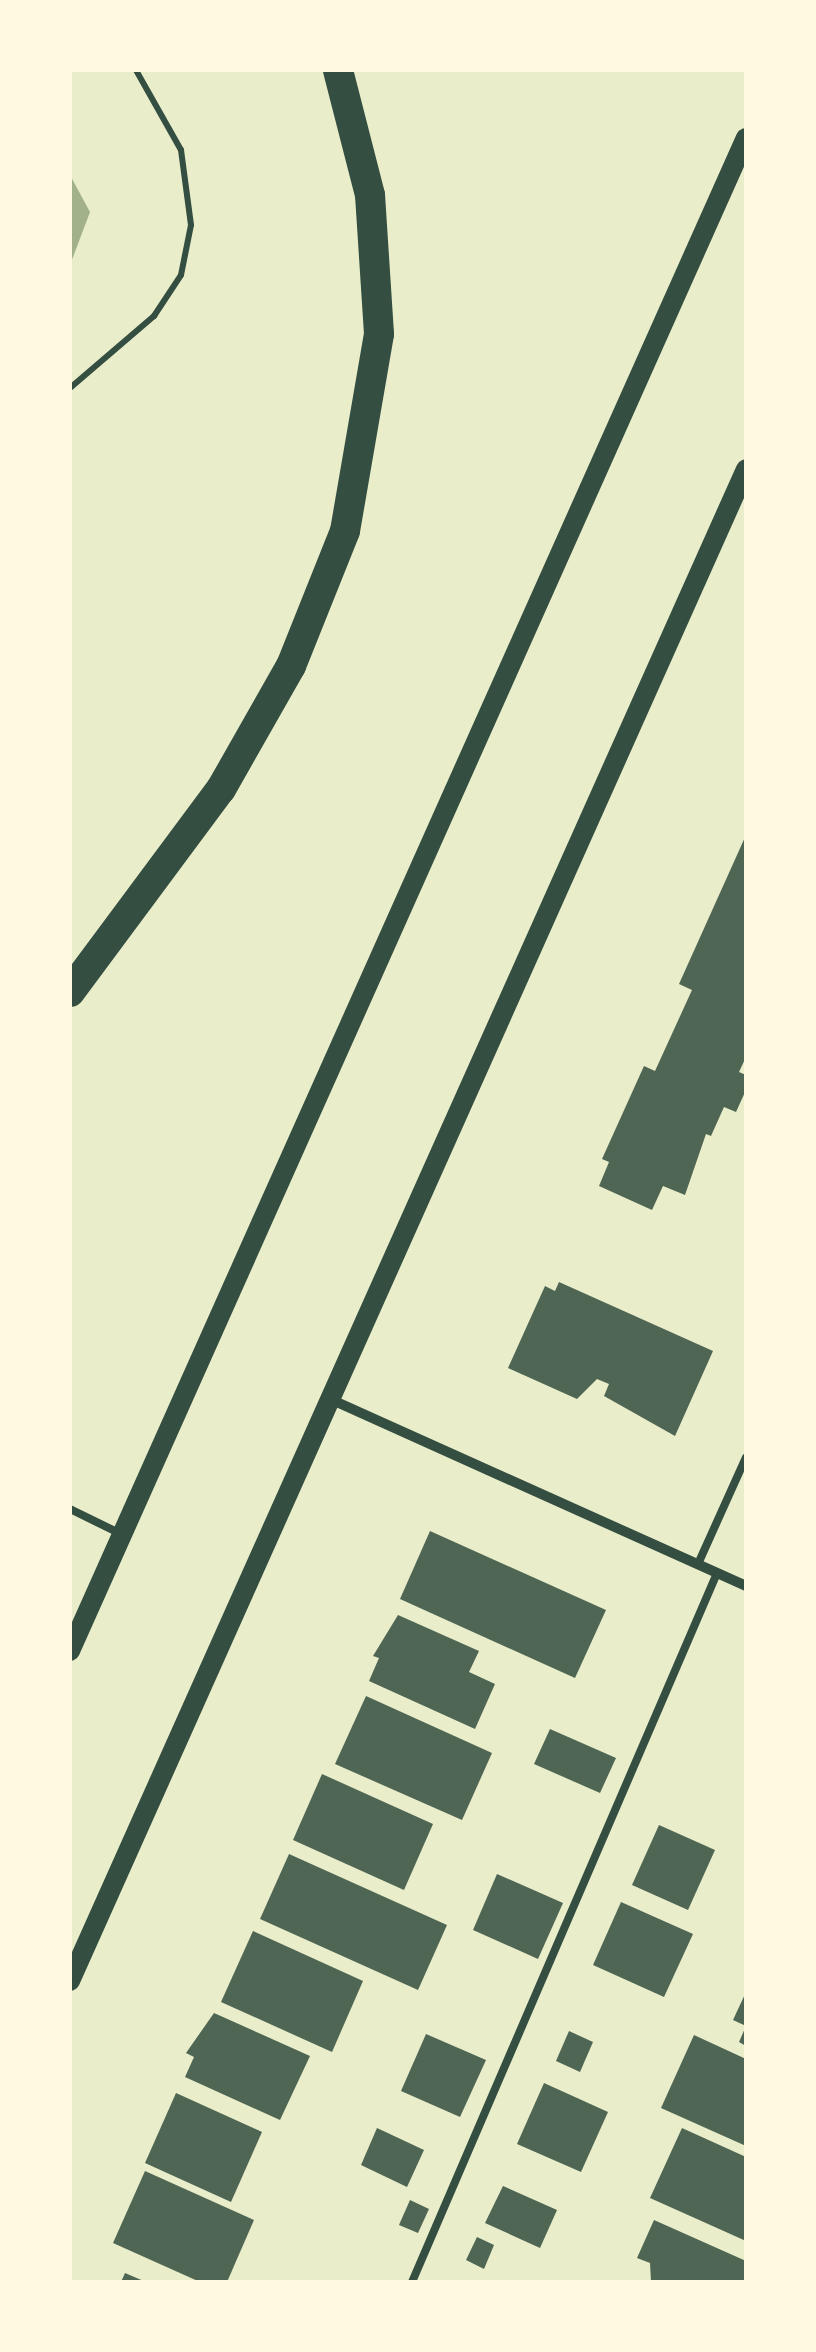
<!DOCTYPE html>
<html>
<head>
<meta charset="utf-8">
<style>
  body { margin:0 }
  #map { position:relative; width:816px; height:2352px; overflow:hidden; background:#e9edc9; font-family:Rubik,sans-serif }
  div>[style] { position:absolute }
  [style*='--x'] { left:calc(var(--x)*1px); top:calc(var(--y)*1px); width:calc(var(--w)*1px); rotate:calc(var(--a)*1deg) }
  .water>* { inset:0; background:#a3b18a }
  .building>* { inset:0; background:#4f6655 }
  .path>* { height:6px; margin:-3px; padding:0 3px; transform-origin:3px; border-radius:3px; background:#344e41 }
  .service>* { height:8px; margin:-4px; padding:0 4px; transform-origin:4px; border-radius:4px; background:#344e41 }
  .minor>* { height:10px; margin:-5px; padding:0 5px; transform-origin:5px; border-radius:5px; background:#344e41 }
  .secondary>* { height:20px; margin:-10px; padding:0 10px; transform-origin:10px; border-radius:10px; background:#344e41 }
  .motorway>* { height:30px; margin:-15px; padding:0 15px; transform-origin:15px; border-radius:15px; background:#344e41 }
  span { translate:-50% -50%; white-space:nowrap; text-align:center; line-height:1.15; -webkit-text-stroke:10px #fefae0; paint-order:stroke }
  .frame { position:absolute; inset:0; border:72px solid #fefae0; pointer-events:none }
</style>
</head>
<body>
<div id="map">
  <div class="water">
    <i style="clip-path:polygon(70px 175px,90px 212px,70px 265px)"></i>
  </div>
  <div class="building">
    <i style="clip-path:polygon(746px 835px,746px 1057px,739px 1072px,746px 1075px,746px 1090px,736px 1112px,724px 1107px,711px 1136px,706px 1134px,685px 1195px,663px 1186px,652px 1210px,599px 1186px,609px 1162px,602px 1159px,644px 1066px,655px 1071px,692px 990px,679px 984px)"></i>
    <i style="clip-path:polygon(559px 1282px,713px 1351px,675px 1436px,604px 1396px,609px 1384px,597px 1379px,577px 1399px,508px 1368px,545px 1286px,555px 1291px)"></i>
    <i style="clip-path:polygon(430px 1531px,606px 1610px,575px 1678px,400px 1599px)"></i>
    <i style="clip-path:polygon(398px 1615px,479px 1651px,469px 1672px,495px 1684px,475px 1729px,369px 1681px,379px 1658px,373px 1656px)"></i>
    <i style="clip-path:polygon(366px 1696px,492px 1753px,462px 1820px,335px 1764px)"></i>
    <i style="clip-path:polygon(550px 1729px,616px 1758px,600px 1793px,534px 1764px)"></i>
    <i style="clip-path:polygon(322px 1774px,433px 1824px,404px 1890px,293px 1840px)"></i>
    <i style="clip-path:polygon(659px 1825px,715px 1850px,688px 1910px,632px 1885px)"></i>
    <i style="clip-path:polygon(289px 1854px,447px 1925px,418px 1990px,260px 1919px)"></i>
    <i style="clip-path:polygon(497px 1874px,563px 1903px,538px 1959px,473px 1930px)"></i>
    <i style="clip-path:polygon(621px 1902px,693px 1934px,664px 1997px,593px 1965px)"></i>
    <i style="clip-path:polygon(253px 1931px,363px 1981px,332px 2052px,221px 2002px)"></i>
    <i style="clip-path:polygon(746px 1992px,746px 2046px,739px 2042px,746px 2026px,733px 2020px)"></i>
    <i style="clip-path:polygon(214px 2013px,310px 2056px,280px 2120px,185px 2077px,194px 2057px,186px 2053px)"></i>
    <i style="clip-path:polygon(569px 2031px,593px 2042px,580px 2072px,556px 2061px)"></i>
    <i style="clip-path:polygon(426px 2034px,486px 2060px,460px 2117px,401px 2091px)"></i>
    <i style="clip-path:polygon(694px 2035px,746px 2059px,746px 2146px,661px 2108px)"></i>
    <i style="clip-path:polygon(544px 2083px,608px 2112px,581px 2172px,517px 2144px)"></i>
    <i style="clip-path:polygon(176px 2093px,262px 2132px,231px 2202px,145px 2163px)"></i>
    <i style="clip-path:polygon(377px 2128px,424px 2150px,407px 2187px,361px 2165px)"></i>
    <i style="clip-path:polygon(682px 2128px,746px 2157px,746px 2241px,650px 2198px)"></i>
    <i style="clip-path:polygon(145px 2171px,254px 2220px,227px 2282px,200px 2282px,113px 2243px)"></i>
    <i style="clip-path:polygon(503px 2186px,557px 2210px,540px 2248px,485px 2223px)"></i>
    <i style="clip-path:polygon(410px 2200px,429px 2209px,418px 2233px,399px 2225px)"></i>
    <i style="clip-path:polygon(654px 2220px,746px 2261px,744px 2282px,651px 2282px,650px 2263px,637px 2258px)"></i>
    <i style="clip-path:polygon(477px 2237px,494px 2245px,484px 2269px,466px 2260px)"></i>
    <i style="clip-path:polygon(125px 2273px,146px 2282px,121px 2282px)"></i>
  </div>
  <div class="path">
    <i style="--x:70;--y:388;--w:111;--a:-40.6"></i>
    <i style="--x:154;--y:316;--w:49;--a:-56.6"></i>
    <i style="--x:181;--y:275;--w:51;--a:-78.7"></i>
    <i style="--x:191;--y:225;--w:76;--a:-97.6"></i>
    <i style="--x:181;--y:150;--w:92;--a:-119.4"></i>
  </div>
  <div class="service">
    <i style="--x:70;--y:1509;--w:55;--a:26.1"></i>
    <i style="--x:698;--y:1564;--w:117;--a:-65.8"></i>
    <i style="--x:412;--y:2282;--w:772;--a:-66.72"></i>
  </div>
  <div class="minor">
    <i style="--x:330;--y:1399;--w:456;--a:24.2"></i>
  </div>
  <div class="secondary">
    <i style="--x:70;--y:1651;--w:1657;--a:-65.93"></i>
    <i style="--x:70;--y:1981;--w:1656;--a:-65.91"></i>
  </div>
  <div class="motorway">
    <i style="--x:70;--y:992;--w:253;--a:-53.4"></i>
    <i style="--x:221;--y:789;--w:142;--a:-60.4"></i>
    <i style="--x:291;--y:666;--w:145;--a:-68.2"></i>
    <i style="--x:345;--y:531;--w:200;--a:-80.2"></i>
    <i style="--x:379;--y:334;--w:139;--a:-93.7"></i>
    <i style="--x:370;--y:195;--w:129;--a:-104.4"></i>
  </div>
  <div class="frame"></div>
</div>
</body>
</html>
